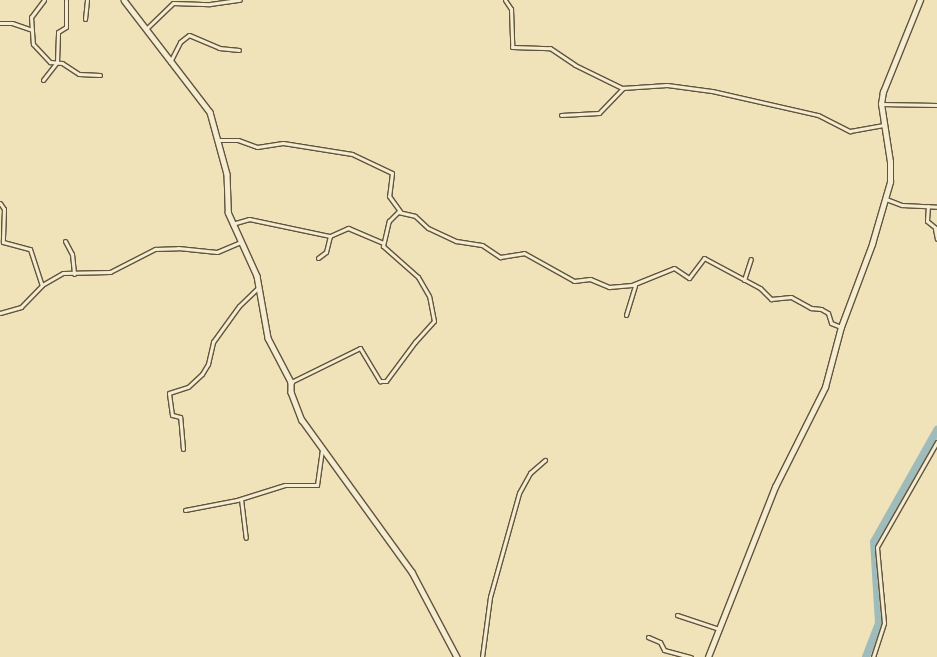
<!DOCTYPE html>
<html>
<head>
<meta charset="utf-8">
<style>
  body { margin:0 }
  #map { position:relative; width:937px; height:657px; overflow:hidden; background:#f0e3b9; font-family:"Old Standard TT",serif }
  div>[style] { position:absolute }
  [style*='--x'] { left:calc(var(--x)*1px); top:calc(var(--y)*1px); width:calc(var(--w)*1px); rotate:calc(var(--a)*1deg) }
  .river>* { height:8px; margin:-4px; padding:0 4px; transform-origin:4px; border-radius:4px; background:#9fbbba }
  .roads { filter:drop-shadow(1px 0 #62543c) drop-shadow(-1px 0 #62543c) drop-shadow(0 1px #62543c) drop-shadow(0 -1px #62543c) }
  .minor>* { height:3px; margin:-1.5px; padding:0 1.5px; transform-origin:1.5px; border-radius:1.5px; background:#f5edd2 }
  .tertiary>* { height:4.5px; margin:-2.25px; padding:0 2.25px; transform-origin:2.25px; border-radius:2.25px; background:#f5edd2 }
  .secondary>* { height:4.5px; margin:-2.25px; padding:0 2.25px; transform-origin:2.25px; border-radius:2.25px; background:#f5edd2 }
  span { translate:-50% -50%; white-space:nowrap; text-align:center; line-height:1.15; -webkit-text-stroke:4.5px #f5edd2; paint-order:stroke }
</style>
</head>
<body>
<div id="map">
  <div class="river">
    <i style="--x:866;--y:657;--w:36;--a:-69"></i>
    <i style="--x:879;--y:623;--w:81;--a:-93.5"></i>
    <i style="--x:874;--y:542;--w:129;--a:-60.6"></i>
  </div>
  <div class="roads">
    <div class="minor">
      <i style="--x:44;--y:0;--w:21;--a:127"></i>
      <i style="--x:31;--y:17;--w:27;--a:86"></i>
      <i style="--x:33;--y:44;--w:25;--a:47"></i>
      <i style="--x:50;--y:62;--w:12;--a:5"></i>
      <i style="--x:62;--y:63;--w:20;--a:33"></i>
      <i style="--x:79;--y:74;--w:21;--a:3"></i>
      <i style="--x:505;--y:0;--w:11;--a:56"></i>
      <i style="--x:511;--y:9;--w:38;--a:88"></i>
      <i style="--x:512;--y:47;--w:38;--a:2"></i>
      <i style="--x:550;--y:48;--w:30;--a:34"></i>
      <i style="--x:575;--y:65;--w:52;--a:26.1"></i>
      <i style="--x:622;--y:88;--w:45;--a:-3.8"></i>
      <i style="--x:667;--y:85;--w:45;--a:7.6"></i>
      <i style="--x:712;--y:91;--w:109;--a:12.8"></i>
      <i style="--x:818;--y:115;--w:36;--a:27"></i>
      <i style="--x:850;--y:131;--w:34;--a:-10"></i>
      <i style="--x:85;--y:19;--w:19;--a:-84"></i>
      <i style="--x:0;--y:23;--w:12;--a:0"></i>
      <i style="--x:12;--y:23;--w:21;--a:19"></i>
      <i style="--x:146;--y:29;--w:37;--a:-44"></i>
      <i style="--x:173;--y:3;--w:37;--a:2"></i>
      <i style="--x:210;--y:4;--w:30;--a:-8"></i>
      <i style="--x:170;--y:62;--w:22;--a:-63"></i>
      <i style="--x:180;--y:42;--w:11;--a:-38"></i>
      <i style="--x:189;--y:35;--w:33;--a:23"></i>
      <i style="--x:219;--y:48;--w:20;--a:6"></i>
      <i style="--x:43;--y:80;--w:23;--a:-52"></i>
      <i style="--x:57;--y:62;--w:30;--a:-88"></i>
      <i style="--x:58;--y:32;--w:9;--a:-32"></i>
      <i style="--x:66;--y:27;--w:27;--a:-90"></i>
      <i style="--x:881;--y:104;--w:56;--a:1"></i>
      <i style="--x:561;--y:115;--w:38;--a:-3"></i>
      <i style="--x:599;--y:113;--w:35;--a:-46"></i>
      <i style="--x:219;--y:140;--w:19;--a:0"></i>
      <i style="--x:238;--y:140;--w:20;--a:20"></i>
      <i style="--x:257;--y:147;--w:26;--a:-9"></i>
      <i style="--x:283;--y:143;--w:70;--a:9.1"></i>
      <i style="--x:352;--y:154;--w:44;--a:25.4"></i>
      <i style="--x:392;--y:173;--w:23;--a:97"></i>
      <i style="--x:389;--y:196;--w:19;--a:54"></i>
      <i style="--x:886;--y:199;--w:17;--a:21"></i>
      <i style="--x:902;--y:205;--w:35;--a:3"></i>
      <i style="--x:0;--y:203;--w:7;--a:56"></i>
      <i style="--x:4;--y:209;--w:33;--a:92"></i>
      <i style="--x:3;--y:242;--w:28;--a:15"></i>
      <i style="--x:30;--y:249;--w:38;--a:72"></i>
      <i style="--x:928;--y:206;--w:15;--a:94"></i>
      <i style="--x:927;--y:221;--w:13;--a:39"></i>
      <i style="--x:232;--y:224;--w:18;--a:-16"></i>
      <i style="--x:249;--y:219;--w:83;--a:11.9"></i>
      <i style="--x:330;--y:236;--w:20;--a:-24"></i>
      <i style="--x:348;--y:228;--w:38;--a:23"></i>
      <i style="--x:935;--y:229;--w:10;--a:79"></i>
      <i style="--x:65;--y:241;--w:15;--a:62"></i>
      <i style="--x:72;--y:254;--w:20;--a:84"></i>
      <i style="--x:318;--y:258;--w:10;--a:-37"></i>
      <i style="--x:326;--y:252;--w:16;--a:-76"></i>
      <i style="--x:744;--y:280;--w:22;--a:-72"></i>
      <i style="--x:0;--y:313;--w:22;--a:-16"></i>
      <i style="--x:21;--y:307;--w:30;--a:-46"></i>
      <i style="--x:42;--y:285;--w:24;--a:-30"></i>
      <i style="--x:63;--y:273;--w:47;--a:-1.2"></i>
      <i style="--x:110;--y:272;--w:51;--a:-27.1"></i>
      <i style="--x:155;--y:249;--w:23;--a:-2"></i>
      <i style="--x:178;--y:248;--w:39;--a:6"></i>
      <i style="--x:217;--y:252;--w:26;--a:-23"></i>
      <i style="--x:626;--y:315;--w:31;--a:-73"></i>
      <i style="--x:291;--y:382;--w:77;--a:-26.2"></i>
      <i style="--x:360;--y:348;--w:39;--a:59"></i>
      <i style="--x:380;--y:381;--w:6;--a:0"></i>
      <i style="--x:386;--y:381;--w:49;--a:-53.4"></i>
      <i style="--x:415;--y:342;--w:28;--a:-48"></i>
      <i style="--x:434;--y:321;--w:25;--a:-101"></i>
      <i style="--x:429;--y:296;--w:22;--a:-120"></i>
      <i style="--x:418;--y:277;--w:47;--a:-138.5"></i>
      <i style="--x:383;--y:246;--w:26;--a:-77"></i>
      <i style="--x:389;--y:221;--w:13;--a:-45"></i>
      <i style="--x:398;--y:212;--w:17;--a:13"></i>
      <i style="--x:415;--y:216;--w:18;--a:43"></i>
      <i style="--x:428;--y:228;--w:31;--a:25"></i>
      <i style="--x:456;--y:241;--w:26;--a:9"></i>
      <i style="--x:482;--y:245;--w:22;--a:34"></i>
      <i style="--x:500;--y:257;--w:24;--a:-9"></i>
      <i style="--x:524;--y:253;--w:57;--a:29.2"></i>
      <i style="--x:574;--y:281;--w:16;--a:-7"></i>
      <i style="--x:590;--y:279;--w:21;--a:23"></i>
      <i style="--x:609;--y:287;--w:23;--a:-5"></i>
      <i style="--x:632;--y:285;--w:45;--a:-22"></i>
      <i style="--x:674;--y:268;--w:18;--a:34"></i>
      <i style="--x:689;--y:278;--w:25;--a:-53"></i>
      <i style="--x:704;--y:258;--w:64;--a:28.2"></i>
      <i style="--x:760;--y:288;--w:16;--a:45"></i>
      <i style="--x:771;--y:299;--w:20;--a:-6"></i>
      <i style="--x:791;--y:297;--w:23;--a:29"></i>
      <i style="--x:811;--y:308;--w:10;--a:6"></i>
      <i style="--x:821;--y:309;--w:8;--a:30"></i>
      <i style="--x:828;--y:313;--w:10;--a:73"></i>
      <i style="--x:831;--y:323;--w:11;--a:22"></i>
      <i style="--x:183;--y:449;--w:32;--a:-95"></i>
      <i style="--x:180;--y:417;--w:8;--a:-166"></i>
      <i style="--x:172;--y:415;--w:22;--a:-98"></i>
      <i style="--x:169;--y:393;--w:20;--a:-18"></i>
      <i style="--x:188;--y:387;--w:19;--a:-43"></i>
      <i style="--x:202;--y:374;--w:12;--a:-59"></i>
      <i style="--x:208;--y:364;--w:23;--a:-77"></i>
      <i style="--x:213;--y:342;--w:44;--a:-54.2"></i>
      <i style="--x:239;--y:306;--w:28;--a:-44"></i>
      <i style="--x:241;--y:499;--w:39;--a:83"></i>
      <i style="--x:185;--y:510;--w:53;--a:-10.9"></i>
      <i style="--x:237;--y:500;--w:50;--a:-17.4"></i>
      <i style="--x:285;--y:485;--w:32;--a:0"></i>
      <i style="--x:317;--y:485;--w:34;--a:-82"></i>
      <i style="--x:677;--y:615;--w:44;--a:18.4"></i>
      <i style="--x:648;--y:637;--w:13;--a:23"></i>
      <i style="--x:660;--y:642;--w:9;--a:63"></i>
      <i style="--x:664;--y:650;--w:28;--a:15"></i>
      <i style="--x:482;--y:657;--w:61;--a:-82.4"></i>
      <i style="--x:490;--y:597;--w:108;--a:-74.4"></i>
      <i style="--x:519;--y:493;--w:23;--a:-61"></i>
      <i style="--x:530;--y:473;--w:20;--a:-41"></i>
      <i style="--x:873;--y:657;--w:36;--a:-72"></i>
      <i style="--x:884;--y:623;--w:76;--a:-95.3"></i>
      <i style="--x:877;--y:547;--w:121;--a:-60.3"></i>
    </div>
    <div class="tertiary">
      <i style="--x:708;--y:657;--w:183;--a:-68.5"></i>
      <i style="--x:775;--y:487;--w:112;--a:-63.4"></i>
      <i style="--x:825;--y:387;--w:62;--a:-75.1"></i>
      <i style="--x:841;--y:327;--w:89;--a:-69.5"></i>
      <i style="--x:872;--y:244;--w:65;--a:-73.8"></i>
      <i style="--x:890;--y:182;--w:20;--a:-90"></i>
      <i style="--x:890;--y:162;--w:59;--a:-98.8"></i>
      <i style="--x:881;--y:104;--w:12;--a:-81"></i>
      <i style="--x:883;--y:92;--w:99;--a:-68.1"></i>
    </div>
    <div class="secondary">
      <i style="--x:124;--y:0;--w:141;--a:52.5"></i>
      <i style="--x:210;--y:112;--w:64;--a:74.7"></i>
      <i style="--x:227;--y:174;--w:38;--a:88"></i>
      <i style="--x:228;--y:212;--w:70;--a:65.6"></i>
      <i style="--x:257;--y:276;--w:63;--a:79.9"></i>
      <i style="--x:268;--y:338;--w:50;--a:62.4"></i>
      <i style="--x:291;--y:382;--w:10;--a:90"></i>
      <i style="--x:291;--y:392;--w:30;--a:69"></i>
      <i style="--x:302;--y:420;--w:188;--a:54.1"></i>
      <i style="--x:412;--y:572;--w:96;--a:62.1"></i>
    </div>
  </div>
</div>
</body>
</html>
